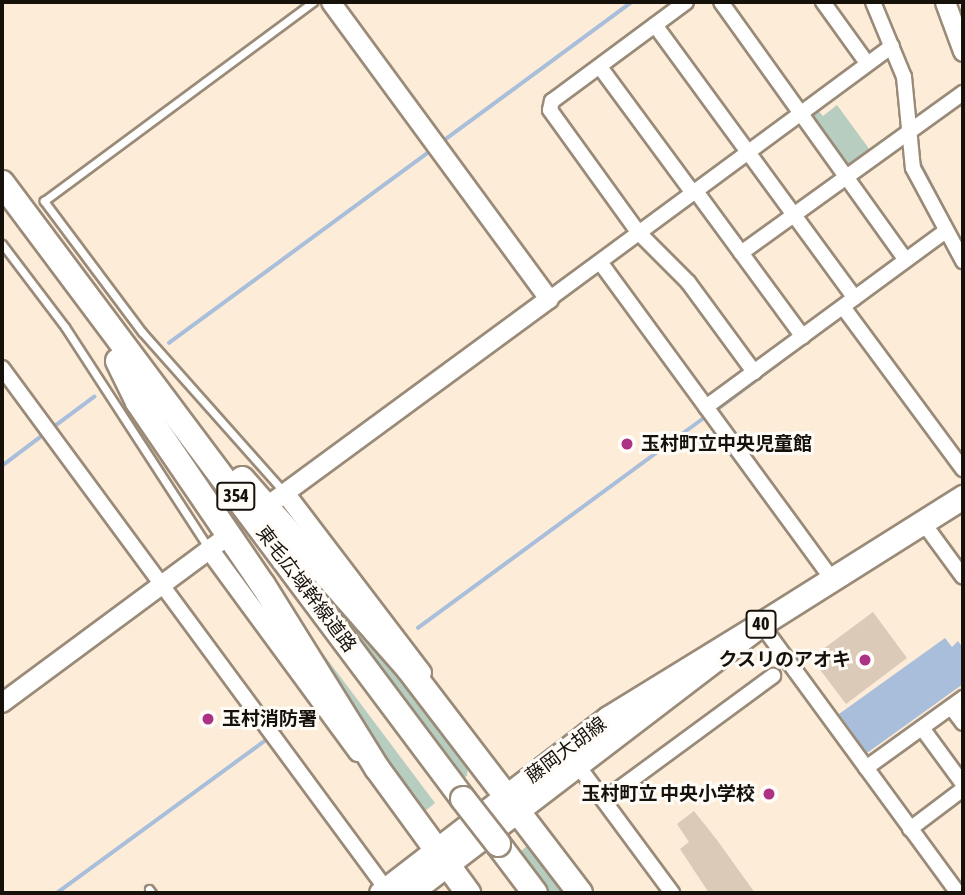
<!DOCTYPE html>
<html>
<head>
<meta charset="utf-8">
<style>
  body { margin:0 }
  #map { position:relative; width:965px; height:895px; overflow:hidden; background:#fdecd8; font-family:"Asap Condensed","Noto Sans JP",sans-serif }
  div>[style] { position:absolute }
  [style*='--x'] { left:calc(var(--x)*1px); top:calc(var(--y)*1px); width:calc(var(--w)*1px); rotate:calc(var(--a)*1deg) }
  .green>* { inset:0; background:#b6cdc0 }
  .water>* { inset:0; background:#a8beda }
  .stream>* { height:3.5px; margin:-1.75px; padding:0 1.75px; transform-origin:1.75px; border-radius:1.75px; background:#a8beda }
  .building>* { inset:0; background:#dbcab7 }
  .roads { filter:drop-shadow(2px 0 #9a8b79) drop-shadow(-2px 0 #9a8b79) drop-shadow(0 2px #9a8b79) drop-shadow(0 -2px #9a8b79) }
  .service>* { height:7px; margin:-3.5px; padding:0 3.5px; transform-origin:3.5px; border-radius:3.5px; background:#fff }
  .minor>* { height:14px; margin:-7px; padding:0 7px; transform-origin:7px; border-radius:7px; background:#fff }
  .tertiary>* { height:18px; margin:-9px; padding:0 9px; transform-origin:9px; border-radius:9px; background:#fff }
  .secondary>* { height:19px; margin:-9.5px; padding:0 9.5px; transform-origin:9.5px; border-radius:9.5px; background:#fff }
  .primary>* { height:23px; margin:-11.5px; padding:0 11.5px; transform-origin:11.5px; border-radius:11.5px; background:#fff }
  .trunk>* { height:24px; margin:-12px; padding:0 12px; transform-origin:12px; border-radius:12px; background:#fff }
  .bridges { filter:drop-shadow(2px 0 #9a8b79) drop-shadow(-2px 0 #9a8b79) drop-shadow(0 2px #9a8b79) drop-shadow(0 -2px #9a8b79) }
  .trunk-bridge>* { height:24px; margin:-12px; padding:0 12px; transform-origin:12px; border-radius:12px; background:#fff }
  .dots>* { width:19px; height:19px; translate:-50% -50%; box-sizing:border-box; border:4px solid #fffbf7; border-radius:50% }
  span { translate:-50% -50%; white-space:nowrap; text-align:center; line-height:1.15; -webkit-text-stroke:6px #fffbf7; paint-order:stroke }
  .shield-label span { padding:2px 5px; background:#fffbf7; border:2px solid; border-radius:5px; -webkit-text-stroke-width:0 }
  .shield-label { font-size:18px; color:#17110b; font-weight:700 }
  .poi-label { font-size:19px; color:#17110b; font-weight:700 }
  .left { translate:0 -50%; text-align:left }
  .right { translate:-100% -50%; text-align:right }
  .street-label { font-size:19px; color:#17110b }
  .frame { position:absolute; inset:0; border:4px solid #17110b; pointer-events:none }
</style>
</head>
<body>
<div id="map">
  <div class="green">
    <i style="clip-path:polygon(837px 105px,870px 150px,849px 166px,842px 165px,809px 113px,816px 108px,823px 116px)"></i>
    <i style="clip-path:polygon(309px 574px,385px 657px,468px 764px,467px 776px,462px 778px)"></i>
    <i style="clip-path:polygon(297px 619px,435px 803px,424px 812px,351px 709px)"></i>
    <i style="clip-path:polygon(529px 844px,566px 893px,548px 893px,518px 854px)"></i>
  </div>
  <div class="water">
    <i style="clip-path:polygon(945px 638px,952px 647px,958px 641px,963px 648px,963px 684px,867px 753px,839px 714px)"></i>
  </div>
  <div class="stream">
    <i style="--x:885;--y:12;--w:66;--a:67.7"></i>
    <i style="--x:446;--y:139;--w:231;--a:-36.4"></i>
    <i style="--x:919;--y:161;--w:96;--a:62.6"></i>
    <i style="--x:855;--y:306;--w:112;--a:-36"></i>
    <i style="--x:169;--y:343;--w:323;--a:-36.3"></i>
    <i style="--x:718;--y:409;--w:151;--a:-36.9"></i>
    <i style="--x:55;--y:426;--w:49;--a:-36.6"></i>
    <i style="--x:2;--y:466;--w:51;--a:-37.1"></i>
    <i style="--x:418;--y:628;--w:355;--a:-36.3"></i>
    <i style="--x:280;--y:730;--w:30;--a:-37"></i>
    <i style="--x:57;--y:893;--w:259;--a:-36.2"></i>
  </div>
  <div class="building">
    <i style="clip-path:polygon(873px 612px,907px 658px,846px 704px,818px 667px,826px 661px,819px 652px)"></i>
    <i style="clip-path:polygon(694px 811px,717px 840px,755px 893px,709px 893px,680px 849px,689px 842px,677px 824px)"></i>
  </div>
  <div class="roads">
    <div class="service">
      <i style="--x:2;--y:244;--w:104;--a:52.8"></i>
      <i style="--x:65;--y:327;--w:265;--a:57"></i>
      <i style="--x:285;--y:493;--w:215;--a:-131.6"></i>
      <i style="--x:142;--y:332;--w:164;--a:-126.8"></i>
      <i style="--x:44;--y:201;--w:335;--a:-36.5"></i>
      <i style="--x:149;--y:889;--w:5;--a:53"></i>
    </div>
    <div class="minor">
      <i style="--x:686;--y:2;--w:167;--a:143.5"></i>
      <i style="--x:552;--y:101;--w:9;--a:103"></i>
      <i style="--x:550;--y:110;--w:150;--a:54.2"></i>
      <i style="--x:638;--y:232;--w:71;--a:45"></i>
      <i style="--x:688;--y:282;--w:112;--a:53.7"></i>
      <i style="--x:721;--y:2;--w:317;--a:54.4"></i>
      <i style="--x:823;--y:2;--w:75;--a:54.2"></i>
      <i style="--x:873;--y:2;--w:81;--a:67.5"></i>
      <i style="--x:904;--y:77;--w:91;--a:84.4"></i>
      <i style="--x:913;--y:168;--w:106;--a:61.7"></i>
      <i style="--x:655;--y:25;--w:338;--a:53.8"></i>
      <i style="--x:600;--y:67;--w:155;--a:53.6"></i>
      <i style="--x:695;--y:190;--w:182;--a:53.7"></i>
      <i style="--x:741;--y:253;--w:274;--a:-35.8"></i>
      <i style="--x:600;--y:262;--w:391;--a:53.8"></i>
      <i style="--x:549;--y:299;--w:426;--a:-36.4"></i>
      <i style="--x:843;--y:307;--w:202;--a:53.5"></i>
      <i style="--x:2;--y:368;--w:652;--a:53.6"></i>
      <i style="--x:706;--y:407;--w:298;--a:-36.3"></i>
      <i style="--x:922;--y:521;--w:69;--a:53.8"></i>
      <i style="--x:761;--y:624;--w:333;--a:53.8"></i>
      <i style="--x:951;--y:707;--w:20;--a:53"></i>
      <i style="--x:922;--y:728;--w:69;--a:53.8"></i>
      <i style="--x:573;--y:759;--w:167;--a:53.5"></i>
      <i style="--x:866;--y:768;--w:120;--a:-35.8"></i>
      <i style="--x:604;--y:800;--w:210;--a:-36.3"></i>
      <i style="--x:910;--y:829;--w:66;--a:-37"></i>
    </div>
    <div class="tertiary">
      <i style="--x:285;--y:493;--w:226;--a:52.7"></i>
      <i style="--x:270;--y:504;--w:346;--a:-36.3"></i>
      <i style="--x:549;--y:299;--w:368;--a:-126.3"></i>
      <i style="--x:209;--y:549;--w:252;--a:53.7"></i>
      <i style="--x:2;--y:703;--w:277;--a:-36.5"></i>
    </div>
    <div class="secondary">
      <i style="--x:945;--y:2;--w:52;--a:69.8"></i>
    </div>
    <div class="primary">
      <i style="--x:761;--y:624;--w:239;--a:-32.2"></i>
      <i style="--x:381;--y:893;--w:287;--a:-37.6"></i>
      <i style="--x:608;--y:718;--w:180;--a:-31.6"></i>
      <i style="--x:761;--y:624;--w:443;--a:142.6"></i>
    </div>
    <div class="trunk">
      <i style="--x:2;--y:183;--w:769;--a:53.19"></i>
      <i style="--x:118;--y:361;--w:46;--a:64"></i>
      <i style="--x:138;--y:402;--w:222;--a:55.7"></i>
      <i style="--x:263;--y:585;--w:216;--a:58.1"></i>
      <i style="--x:377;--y:768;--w:155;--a:53.9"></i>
      <i style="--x:242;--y:479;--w:252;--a:48.7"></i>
      <i style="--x:408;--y:668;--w:283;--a:52.6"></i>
      <i style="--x:498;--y:844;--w:61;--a:52.9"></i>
    </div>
  </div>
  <div class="bridges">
    <div class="trunk-bridge">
      <i style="--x:463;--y:799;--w:57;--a:52.1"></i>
    </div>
  </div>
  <div class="dots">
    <i style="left:627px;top:444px;background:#ac3286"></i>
    <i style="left:865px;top:660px;background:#ac3286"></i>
    <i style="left:208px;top:719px;background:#ac3286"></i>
    <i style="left:769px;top:794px;background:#ac3286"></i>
  </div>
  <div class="shield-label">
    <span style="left:236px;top:496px">354</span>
    <span style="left:761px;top:624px">40</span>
  </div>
  <div class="poi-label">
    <span class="left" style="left:641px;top:444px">玉村町立中央児童館</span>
    <span class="right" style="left:851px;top:660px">クスリのアオキ</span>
    <span class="left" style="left:222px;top:719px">玉村消防署</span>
    <span class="right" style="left:755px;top:794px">玉村町立 中央小学校</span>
  </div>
  <div class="street-label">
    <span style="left:306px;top:589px;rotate:53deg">東毛広域幹線道路</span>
    <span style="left:566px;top:750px;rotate:-37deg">藤岡大胡線</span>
  </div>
  <div class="frame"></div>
</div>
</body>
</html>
